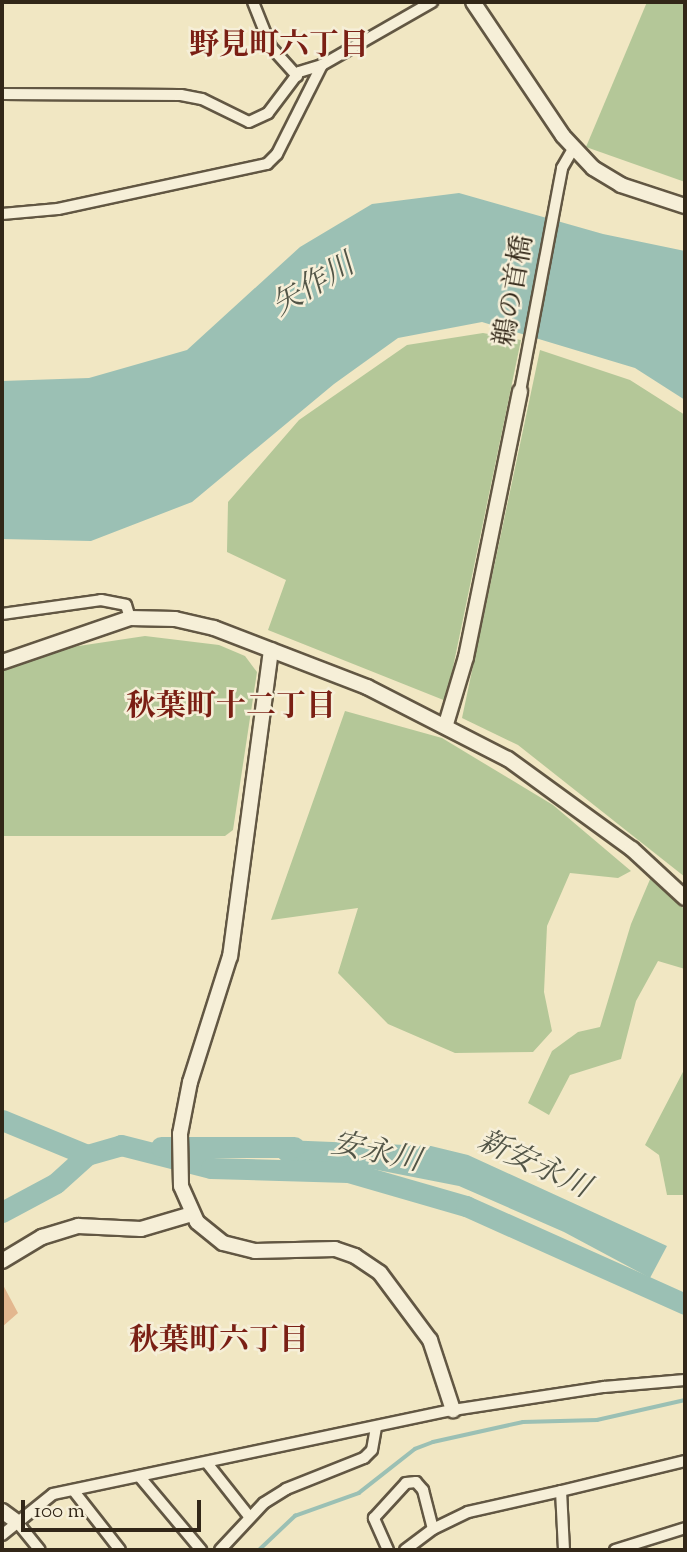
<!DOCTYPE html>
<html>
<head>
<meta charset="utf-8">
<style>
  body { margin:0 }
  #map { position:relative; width:687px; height:1552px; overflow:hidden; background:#f1e7c3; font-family:"Sorts Mill Goudy","Noto Serif JP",serif }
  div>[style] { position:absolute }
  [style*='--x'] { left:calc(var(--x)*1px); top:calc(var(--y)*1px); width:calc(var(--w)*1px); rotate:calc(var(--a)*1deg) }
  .green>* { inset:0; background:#b4c798 }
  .water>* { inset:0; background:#9bc0b4 }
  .stream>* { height:3.5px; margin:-1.75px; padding:0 1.75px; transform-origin:1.75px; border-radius:1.75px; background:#9bc0b4 }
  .river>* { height:21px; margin:-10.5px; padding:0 10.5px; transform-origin:10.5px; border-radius:10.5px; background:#9bc0b4 }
  .building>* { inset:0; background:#e3b78f }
  .roads { filter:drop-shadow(2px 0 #625743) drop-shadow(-2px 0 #625743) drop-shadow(0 2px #625743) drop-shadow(0 -2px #625743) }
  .street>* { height:10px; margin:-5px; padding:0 5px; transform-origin:5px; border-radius:5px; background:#f6efd8 }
  .secondary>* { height:14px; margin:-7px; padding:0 7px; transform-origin:7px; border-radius:7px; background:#f6efd8 }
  span { translate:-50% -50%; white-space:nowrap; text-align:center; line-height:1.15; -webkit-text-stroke:5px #f6efd8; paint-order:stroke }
  .street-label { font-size:28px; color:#322718 }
  .neighbourhood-label { font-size:30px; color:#7a1f14; font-weight:700 }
  .water-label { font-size:30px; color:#525547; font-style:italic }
  .frame { position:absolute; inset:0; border:4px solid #322718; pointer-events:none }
  .scale { position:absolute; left:21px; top:1500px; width:180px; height:32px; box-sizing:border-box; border:4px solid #322718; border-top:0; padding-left:9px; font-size:21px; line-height:24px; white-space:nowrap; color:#322718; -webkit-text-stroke:5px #f6efd8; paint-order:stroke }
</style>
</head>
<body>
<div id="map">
  <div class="green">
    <i style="clip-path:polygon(647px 2px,685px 2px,685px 182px,586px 147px)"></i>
    <i style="clip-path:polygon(483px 333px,521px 340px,446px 701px,268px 630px,286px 580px,227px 552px,228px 502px,299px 420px,407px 345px)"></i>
    <i style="clip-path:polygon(540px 350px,630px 380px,685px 415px,685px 877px,518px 745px,462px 718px)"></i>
    <i style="clip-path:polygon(145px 636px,219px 645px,245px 656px,257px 672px,233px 830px,225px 836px,2px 836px,2px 664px,52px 650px)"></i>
    <i style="clip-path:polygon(345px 711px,442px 738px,553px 805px,631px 871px,618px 878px,570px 873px,547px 926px,544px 992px,552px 1031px,533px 1052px,455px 1053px,388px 1024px,338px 973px,358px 908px,271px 920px)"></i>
    <i style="clip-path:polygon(651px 877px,685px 910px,685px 969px,658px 961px,636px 1001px,621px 1059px,570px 1075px,549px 1115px,528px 1103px,552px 1051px,578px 1032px,600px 1027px,631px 924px)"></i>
    <i style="clip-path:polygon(685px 1068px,685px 1195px,667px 1195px,659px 1155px,645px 1145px)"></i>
  </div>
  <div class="water">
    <i style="clip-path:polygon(459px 193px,603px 234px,685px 251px,685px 400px,635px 368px,482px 322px,398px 338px,334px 384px,192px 502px,91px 541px,2px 539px,2px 381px,89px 378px,187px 350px,300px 247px,372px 204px)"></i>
    <i style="clip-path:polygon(259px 1139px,431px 1146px,468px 1155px,667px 1246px,650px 1278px,564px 1232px,459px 1186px,357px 1166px,283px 1162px)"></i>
  </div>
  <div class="stream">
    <i style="--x:259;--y:1550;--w:50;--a:-43.4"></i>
    <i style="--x:295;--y:1516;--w:68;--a:-19.8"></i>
    <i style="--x:359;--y:1493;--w:71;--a:-38.2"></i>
    <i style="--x:415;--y:1449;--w:19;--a:-21"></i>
    <i style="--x:433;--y:1442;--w:92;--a:-12.5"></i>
    <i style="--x:523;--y:1422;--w:74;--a:-1.5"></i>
    <i style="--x:597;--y:1420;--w:90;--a:-12.8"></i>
  </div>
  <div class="river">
    <i style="--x:2;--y:1120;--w:92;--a:22.4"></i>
    <i style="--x:87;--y:1155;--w:35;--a:-16"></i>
    <i style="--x:121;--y:1145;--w:93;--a:14.3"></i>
    <i style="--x:211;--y:1168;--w:137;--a:1.7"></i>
    <i style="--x:348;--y:1172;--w:123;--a:16.1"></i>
    <i style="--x:466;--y:1206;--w:240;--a:24.1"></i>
    <i style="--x:161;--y:1147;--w:133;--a:0"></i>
    <i style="--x:2;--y:1212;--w:61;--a:-28.2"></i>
    <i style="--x:56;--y:1183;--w:42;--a:-42.1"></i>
  </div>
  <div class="building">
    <i style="clip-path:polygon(2px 1283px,18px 1313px,2px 1327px)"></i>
  </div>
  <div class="roads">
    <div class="street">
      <i style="--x:253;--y:2;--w:48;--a:68.2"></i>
      <i style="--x:271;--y:47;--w:39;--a:48"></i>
      <i style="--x:2;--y:94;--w:179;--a:0.3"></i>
      <i style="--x:181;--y:95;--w:21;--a:11"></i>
      <i style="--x:202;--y:99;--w:52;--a:26.1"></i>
      <i style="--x:249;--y:122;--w:21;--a:-25"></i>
      <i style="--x:268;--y:113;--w:51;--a:-52.9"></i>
      <i style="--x:299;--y:72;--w:24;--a:-17"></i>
      <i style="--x:322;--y:65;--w:127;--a:-29.8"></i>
      <i style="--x:2;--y:214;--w:56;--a:-5.1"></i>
      <i style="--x:58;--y:209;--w:214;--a:-12.2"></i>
      <i style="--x:267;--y:164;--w:14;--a:-45"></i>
      <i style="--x:277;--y:154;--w:100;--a:-63.2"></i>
      <i style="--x:520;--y:391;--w:227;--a:-79.3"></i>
      <i style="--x:562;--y:168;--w:22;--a:-60"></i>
      <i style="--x:2;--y:614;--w:100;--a:-8"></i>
      <i style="--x:101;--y:600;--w:25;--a:11"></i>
      <i style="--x:126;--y:605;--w:14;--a:73"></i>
      <i style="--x:207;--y:1463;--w:66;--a:51.7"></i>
      <i style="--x:139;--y:1476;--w:97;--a:50"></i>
      <i style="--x:73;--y:1490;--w:76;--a:51.9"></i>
      <i style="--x:17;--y:1522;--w:36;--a:51"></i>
      <i style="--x:2;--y:1535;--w:65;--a:-38.8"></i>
      <i style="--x:53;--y:1494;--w:409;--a:-11.9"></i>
      <i style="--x:453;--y:1410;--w:153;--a:-8.7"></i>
      <i style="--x:604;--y:1387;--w:81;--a:-4.9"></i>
      <i style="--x:220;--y:1550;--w:64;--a:-46.9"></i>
      <i style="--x:264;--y:1503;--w:26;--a:-32"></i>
      <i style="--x:286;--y:1489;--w:84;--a:-21.7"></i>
      <i style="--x:364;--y:1458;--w:11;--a:-45"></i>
      <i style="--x:372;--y:1450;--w:22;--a:-80"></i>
      <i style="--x:388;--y:1550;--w:35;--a:-114"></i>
      <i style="--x:374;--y:1518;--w:47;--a:-47.6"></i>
      <i style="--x:406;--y:1483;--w:10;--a:-6"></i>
      <i style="--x:416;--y:1482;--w:11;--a:49"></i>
      <i style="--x:423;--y:1490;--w:40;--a:75.6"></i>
      <i style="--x:405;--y:1550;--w:35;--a:-37"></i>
      <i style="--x:433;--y:1529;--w:39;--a:-26"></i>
      <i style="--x:468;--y:1512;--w:95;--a:-12.7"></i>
      <i style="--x:564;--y:1550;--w:59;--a:-92.9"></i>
      <i style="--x:561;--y:1491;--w:128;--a:-13.6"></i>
      <i style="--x:615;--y:1550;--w:73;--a:-17.4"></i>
    </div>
    <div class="secondary">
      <i style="--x:473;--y:2;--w:161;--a:56.1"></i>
      <i style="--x:563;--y:136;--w:44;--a:46.8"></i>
      <i style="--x:593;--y:168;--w:33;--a:31"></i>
      <i style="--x:621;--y:185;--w:67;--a:18.2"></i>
      <i style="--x:271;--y:650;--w:309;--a:97.6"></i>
      <i style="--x:230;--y:956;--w:132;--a:107.6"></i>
      <i style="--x:190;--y:1082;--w:53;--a:100.9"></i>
      <i style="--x:180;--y:1134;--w:52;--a:88.9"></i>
      <i style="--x:181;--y:1186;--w:39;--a:66"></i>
      <i style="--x:197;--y:1222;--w:33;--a:39"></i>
      <i style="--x:223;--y:1243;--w:33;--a:14"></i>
      <i style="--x:255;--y:1251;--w:80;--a:-1.4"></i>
      <i style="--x:335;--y:1249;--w:21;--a:19"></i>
      <i style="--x:355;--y:1256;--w:30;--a:34"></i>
      <i style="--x:380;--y:1273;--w:84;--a:53.3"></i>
      <i style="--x:430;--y:1340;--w:74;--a:71.8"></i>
      <i style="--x:2;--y:662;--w:135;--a:-19"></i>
      <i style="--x:130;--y:618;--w:45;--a:1.3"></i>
      <i style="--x:175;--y:619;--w:40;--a:13"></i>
      <i style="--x:214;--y:628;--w:164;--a:21.1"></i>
      <i style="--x:367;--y:687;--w:158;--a:27.1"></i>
      <i style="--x:508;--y:759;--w:153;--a:36"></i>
      <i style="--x:632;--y:849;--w:72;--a:42.8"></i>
      <i style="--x:446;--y:724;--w:70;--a:-73.4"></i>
      <i style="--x:466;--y:657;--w:271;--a:-78.5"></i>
      <i style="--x:2;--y:1261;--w:47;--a:-31"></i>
      <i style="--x:42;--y:1237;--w:38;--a:-17"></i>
      <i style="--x:78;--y:1226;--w:63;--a:2.7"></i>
      <i style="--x:141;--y:1229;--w:53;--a:-16.4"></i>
      <i style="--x:2;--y:1511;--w:19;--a:36"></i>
    </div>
  </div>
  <div class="street-label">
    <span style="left:515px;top:291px;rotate:-80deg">鵜の首橋</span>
  </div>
  <div class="neighbourhood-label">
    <span style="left:279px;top:47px">野見町六丁目</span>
    <span style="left:231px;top:708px">秋葉町十二丁目</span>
    <span style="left:219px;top:1342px">秋葉町六丁目</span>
  </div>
  <div class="water-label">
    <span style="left:314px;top:287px;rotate:-31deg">矢作川</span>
    <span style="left:376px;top:1154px;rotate:12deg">安永川</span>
    <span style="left:533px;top:1166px;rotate:25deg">新安永川</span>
  </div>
  <div class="frame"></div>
  <div class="scale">100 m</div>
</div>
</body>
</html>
